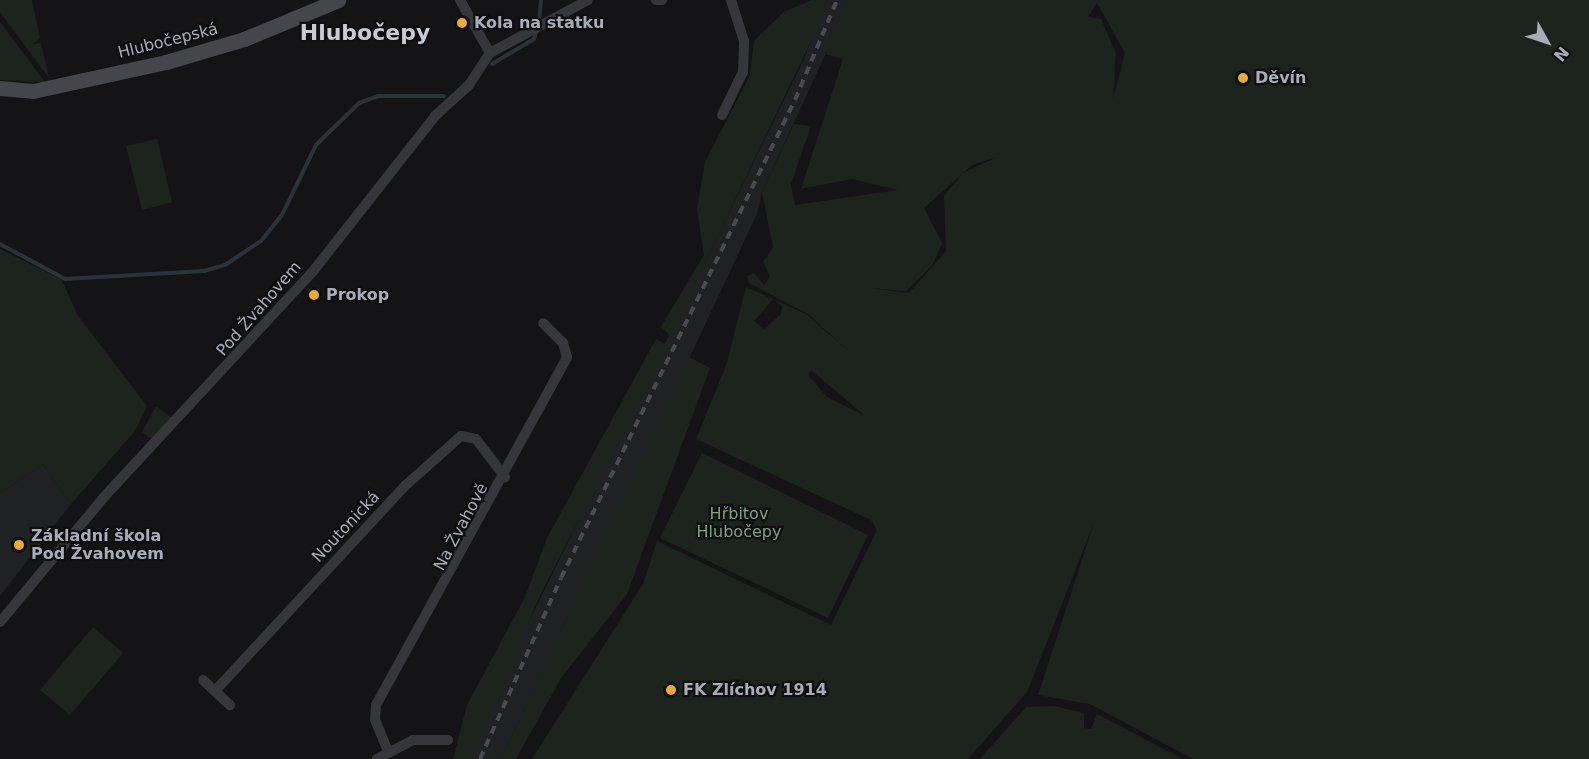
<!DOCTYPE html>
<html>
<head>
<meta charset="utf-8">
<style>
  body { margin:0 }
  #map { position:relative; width:1589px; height:759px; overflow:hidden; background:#141416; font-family:"DejaVu Sans",sans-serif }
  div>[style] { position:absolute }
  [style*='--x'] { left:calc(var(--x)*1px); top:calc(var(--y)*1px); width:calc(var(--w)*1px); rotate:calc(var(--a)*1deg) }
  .built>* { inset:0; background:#202123 }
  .green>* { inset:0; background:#1d241d }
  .stream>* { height:4px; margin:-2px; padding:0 2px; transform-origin:2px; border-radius:2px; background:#2b3339 }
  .street>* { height:10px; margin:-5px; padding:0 5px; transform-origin:5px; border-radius:5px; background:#36373b }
  .secondary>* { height:15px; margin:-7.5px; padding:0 7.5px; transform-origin:7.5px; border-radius:7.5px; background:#44464b }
  .rail>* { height:4px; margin-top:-2px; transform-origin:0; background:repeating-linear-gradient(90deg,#494b50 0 8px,transparent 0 14px) }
  .dots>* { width:16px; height:16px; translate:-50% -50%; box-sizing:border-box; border:3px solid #0f0f11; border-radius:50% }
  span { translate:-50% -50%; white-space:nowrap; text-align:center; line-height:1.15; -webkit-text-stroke:4.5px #0f0f11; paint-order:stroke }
  .poi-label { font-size:16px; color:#a7acb6; font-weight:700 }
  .left { translate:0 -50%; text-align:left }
  .street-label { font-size:16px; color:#a7acb6 }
  .park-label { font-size:16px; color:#7ea080 }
  .district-label { font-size:22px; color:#c8cbd2; font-weight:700 }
  .north { position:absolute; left:1517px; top:12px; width:60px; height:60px; -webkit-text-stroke:4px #0f0f11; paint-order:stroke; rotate:130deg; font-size:16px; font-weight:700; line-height:24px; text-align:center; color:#a7acb6 }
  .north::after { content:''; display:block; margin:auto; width:21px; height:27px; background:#a7acb6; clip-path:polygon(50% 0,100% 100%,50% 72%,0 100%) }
</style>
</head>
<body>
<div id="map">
  <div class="built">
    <i style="clip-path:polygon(827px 0,846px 0,833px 38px,762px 192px,757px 214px,501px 759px,470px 759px,499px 683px,804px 59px)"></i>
    <i style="clip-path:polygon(43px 464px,71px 504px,0 596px,0 493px)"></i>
  </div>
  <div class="green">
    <i style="clip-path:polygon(0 0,32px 0,40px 38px,33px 44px,41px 43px,49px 78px,0 12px)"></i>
    <i style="clip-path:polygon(812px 0,827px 0,816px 31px,670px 335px,661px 327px,704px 255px,697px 209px,705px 162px,750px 75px,754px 41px,784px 12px)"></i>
    <i style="clip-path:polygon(evenodd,846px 0,1589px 0,1589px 759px,1193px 759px,1090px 704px,1038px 695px,1094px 523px,1027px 692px,968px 759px,532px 759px,643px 584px,657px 541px,831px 625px,877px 530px,871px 520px,696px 439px,727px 363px,746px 287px,806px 314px,852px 354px,808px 314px,749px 283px,747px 276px,754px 273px,764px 285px,770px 276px,763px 262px,773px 247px,762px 192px,794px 124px,811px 126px,791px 184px,795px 205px,898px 190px,852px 179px,801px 189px,843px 59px,826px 54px,846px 0,1097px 3px,1125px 53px,1113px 99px,1116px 54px,1101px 19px,1088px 17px,1097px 3px,846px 0,997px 157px,963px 173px,944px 196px,946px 251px,909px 293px,871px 288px,906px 291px,932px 266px,942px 243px,924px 208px,972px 165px,997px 157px,846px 0,773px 299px,782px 306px,781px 314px,764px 329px,754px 321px,773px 299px,846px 0,811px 370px,863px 414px,863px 415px,827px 397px,808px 375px,811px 370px)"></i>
    <i style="clip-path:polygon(0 22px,45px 82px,0 80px)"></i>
    <i style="clip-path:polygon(157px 139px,172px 202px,142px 210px,126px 146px)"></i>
    <i style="clip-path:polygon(0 249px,62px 280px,78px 316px,147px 406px,135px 431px,71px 504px,43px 464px,0 493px)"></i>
    <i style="clip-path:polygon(656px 339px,669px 346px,542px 591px,471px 759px,453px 759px,467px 705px,525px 597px,547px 538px)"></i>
    <i style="clip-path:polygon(689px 357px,710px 368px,627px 594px,561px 678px,516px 759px,501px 759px)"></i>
    <i style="clip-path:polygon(156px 406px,172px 418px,156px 442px,142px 432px)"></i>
    <i style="clip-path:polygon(702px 453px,868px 535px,828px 618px,660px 538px)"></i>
    <i style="clip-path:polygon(93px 627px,123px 653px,70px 715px,40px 690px)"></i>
    <i style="clip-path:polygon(1054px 706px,1084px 713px,1084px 728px,1091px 729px,1097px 714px,1183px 759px,980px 759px,1026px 707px)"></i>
  </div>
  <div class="stream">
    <i style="--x:539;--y:23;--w:23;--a:-85"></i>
    <i style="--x:492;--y:64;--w:49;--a:-30.8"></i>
    <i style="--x:534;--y:39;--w:9;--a:-72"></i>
    <i style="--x:0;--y:244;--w:74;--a:28.3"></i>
    <i style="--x:65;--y:279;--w:139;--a:-3.3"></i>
    <i style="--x:204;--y:271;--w:22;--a:-16"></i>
    <i style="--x:225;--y:265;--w:43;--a:-33.7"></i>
    <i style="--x:261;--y:241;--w:33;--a:-51"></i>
    <i style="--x:282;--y:215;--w:78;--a:-64.1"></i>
    <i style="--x:316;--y:145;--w:60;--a:-44.3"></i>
    <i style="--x:359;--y:103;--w:20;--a:-20"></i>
    <i style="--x:378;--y:96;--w:66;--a:0"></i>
  </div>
  <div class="street">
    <i style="--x:460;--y:0;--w:61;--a:60.5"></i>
    <i style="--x:656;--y:0;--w:6;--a:0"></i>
    <i style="--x:490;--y:53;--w:111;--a:-28.4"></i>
    <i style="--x:722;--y:115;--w:48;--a:-64"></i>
    <i style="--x:743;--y:72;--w:31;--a:-88"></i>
    <i style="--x:744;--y:41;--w:43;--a:-107.6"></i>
    <i style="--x:0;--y:622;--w:163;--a:-50.2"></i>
    <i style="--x:104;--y:497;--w:309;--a:-47.2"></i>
    <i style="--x:314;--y:270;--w:196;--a:-51.8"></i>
    <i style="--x:435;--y:116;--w:46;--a:-42.4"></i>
    <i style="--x:469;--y:85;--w:38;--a:-57"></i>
    <i style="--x:203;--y:680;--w:37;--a:43"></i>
    <i style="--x:215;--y:691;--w:281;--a:-47.2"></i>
    <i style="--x:406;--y:485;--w:74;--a:-41.7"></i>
    <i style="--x:461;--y:436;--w:15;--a:11"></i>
    <i style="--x:476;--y:439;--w:48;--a:52.7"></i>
    <i style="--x:387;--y:749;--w:31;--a:-112"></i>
    <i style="--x:375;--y:720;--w:15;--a:-86"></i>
    <i style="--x:376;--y:705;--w:397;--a:-61.2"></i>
    <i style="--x:567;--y:357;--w:15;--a:-106"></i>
    <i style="--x:563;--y:343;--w:28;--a:-135"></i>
    <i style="--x:377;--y:759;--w:41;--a:-27.8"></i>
    <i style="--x:413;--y:740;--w:35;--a:0"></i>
  </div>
  <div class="secondary">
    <i style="--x:0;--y:88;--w:33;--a:5"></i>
    <i style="--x:33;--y:91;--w:136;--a:-12.3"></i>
    <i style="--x:166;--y:62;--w:81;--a:-16.4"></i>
    <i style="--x:244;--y:39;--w:102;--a:-22.5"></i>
  </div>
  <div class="rail">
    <i style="--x:480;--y:759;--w:198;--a:-65.9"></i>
    <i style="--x:561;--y:578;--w:532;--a:-63.92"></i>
    <i style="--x:795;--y:100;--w:108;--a:-67.2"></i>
  </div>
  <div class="dots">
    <i style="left:462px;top:23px;background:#eaaa38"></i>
    <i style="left:1243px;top:78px;background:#eaaa38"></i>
    <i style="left:314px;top:295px;background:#eaaa38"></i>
    <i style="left:19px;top:545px;background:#eaaa38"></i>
    <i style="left:671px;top:690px;background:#eaaa38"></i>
  </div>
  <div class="poi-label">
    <span class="left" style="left:474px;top:23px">Kola na statku</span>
    <span class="left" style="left:1255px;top:78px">Děvín</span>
    <span class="left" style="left:326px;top:295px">Prokop</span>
    <span class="left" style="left:31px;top:545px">Základní škola<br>Pod Žvahovem</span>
    <span class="left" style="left:683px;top:690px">FK Zlíchov 1914</span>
  </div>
  <div class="street-label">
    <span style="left:168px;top:41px;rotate:-14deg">Hlubočepská</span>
    <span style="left:259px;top:309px;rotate:-49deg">Pod Žvahovem</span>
    <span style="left:346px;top:527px;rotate:-47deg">Noutonická</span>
    <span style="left:461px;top:527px;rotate:-62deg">Na Žvahově</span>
  </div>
  <div class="park-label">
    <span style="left:739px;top:523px">Hřbitov<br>Hlubočepy</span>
  </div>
  <div class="district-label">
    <span style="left:365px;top:33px">Hlubočepy</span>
  </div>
  <div class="north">N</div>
</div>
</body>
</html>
